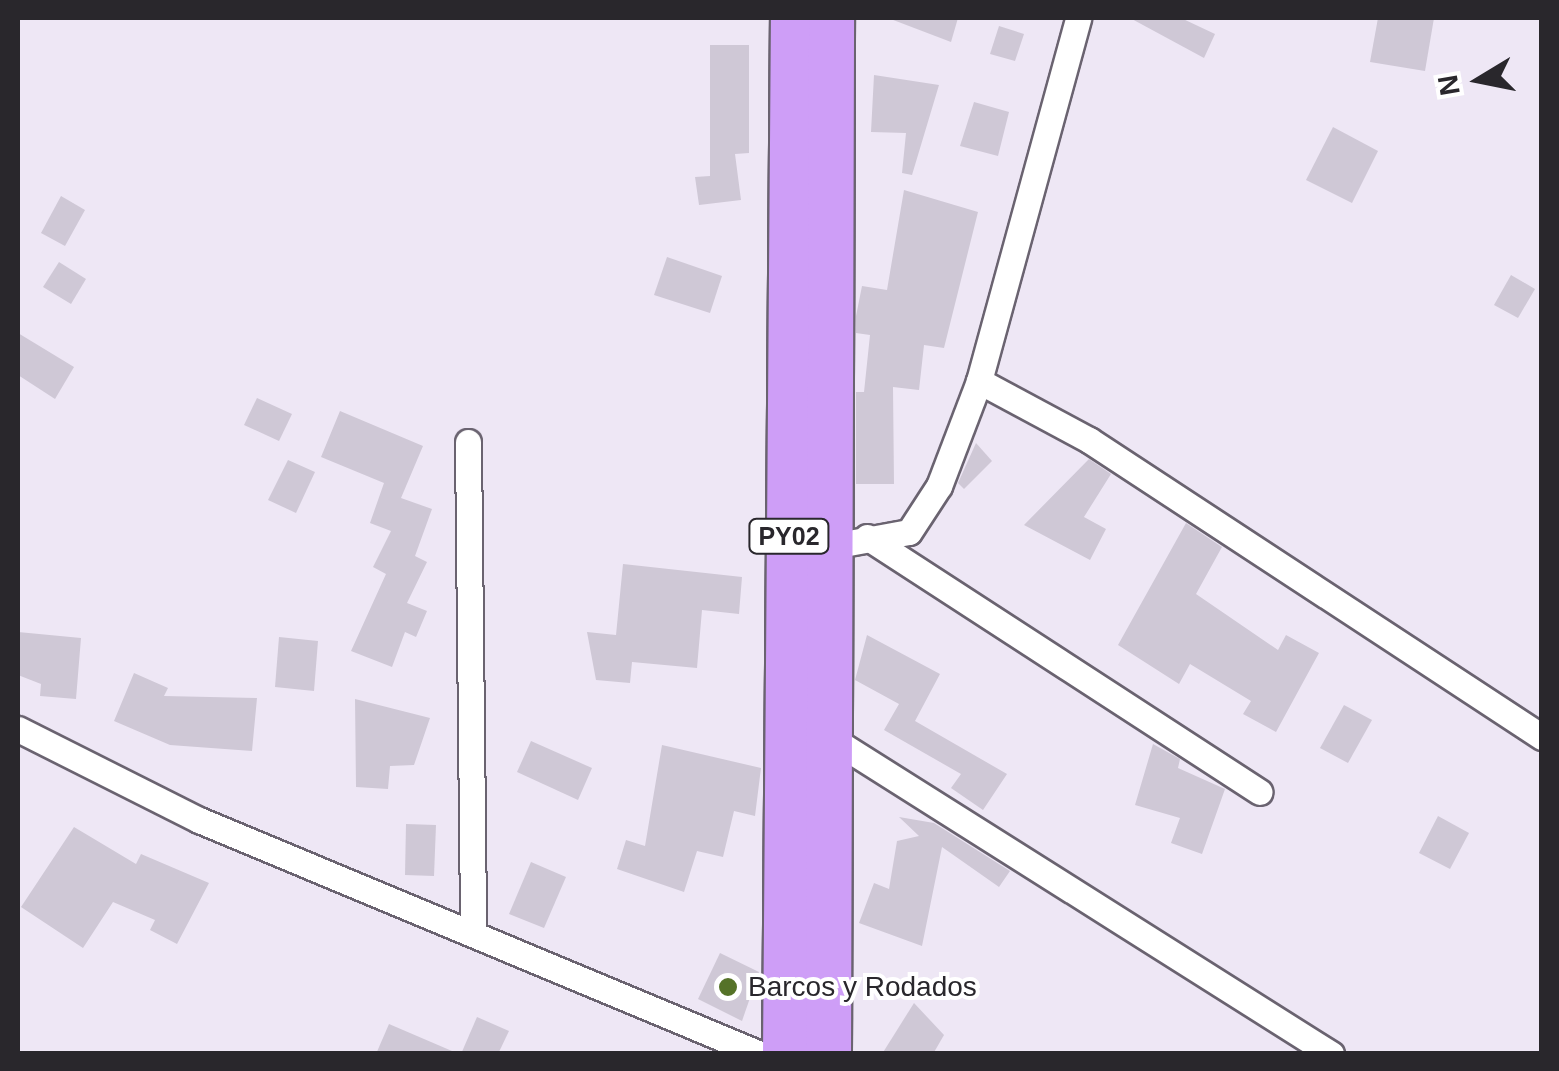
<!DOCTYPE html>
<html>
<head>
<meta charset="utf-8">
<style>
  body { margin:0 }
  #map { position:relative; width:1559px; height:1071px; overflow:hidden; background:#eee7f5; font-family:Helvetica,sans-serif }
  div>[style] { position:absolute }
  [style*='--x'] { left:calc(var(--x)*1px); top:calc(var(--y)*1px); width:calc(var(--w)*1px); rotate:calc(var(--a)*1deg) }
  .building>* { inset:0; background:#cfc8d6 }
  .roads { filter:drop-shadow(2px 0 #6a6370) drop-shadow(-2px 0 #6a6370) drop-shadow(0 2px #6a6370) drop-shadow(0 -2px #6a6370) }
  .street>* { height:25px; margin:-12.5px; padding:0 12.5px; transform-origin:12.5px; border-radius:12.5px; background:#fff }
  .highway>* { height:45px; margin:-22.5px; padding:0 22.5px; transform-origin:22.5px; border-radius:22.5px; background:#ce9ef7 }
  .dots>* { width:28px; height:28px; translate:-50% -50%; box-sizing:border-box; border:5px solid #fff; border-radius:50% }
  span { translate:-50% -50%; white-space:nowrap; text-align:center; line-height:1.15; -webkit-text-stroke:8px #fff; paint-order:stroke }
  .shield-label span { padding:2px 8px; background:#fff; border:2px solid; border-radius:8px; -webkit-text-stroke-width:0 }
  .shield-label { font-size:25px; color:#29272c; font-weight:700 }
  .poi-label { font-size:28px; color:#29272c }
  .left { translate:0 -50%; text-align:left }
  .frame { position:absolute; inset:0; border:20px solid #29272c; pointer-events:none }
  .north { position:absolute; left:1429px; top:30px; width:100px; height:100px; -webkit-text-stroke:8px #fff; paint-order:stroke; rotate:260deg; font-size:28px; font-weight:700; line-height:40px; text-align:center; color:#29272c }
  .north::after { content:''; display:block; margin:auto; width:35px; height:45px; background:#29272c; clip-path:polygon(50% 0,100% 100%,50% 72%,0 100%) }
</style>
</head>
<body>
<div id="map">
  <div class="building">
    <i style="clip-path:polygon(888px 18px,958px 18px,951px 42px)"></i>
    <i style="clip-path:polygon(1130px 18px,1181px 18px,1215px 34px,1204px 58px)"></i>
    <i style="clip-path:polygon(1378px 18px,1434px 18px,1425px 71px,1370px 62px)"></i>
    <i style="clip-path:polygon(999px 26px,1024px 34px,1015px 61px,990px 54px)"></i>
    <i style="clip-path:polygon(710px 45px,749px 45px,749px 153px,735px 154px,741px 200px,699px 205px,695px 177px,710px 176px)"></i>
    <i style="clip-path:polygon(874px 75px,939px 85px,912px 175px,902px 173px,906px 133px,871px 132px)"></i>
    <i style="clip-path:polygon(974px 102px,1009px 112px,998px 156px,960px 146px)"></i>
    <i style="clip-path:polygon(1333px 127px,1378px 151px,1352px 203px,1306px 180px)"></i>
    <i style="clip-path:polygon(904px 190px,978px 212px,944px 348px,924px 345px,919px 390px,893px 387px,894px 484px,856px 484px,856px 392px,864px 392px,870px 335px,856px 333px,856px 316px,862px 286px,887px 290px)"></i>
    <i style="clip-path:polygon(61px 196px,85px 210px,65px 246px,41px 233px)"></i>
    <i style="clip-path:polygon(667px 257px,722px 276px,710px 313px,654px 295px)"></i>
    <i style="clip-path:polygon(59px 262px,86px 279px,71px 304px,43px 287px)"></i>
    <i style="clip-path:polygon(1511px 275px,1535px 289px,1518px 318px,1494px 305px)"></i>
    <i style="clip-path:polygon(18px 333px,74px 367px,55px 399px,18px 375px)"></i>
    <i style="clip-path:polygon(257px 398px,292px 414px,279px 441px,244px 425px)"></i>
    <i style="clip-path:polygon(340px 411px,423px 446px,401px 498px,432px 509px,415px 556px,427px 562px,407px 603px,427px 611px,416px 637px,405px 632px,392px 667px,351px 651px,386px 574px,373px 567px,391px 531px,370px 523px,384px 483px,321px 457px)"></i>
    <i style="clip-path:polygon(976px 443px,992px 461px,964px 489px,958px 483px)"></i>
    <i style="clip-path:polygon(1089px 459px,1111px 474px,1084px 517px,1106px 529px,1090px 560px,1024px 525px)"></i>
    <i style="clip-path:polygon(288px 460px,315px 472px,296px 513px,268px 500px)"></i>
    <i style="clip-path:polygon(1186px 523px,1222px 547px,1196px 594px,1278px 650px,1286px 635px,1319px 653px,1276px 732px,1243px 714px,1251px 701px,1190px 664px,1179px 684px,1118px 645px)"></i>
    <i style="clip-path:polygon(623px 564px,742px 577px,739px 614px,702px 610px,697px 668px,632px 662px,630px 683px,596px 680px,587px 632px,616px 635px)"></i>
    <i style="clip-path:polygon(18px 632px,81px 638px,76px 699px,40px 696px,41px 684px,18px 675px)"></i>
    <i style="clip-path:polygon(867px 635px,940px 674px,915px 721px,1007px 774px,983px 810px,951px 788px,961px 774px,884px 730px,899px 704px,855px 680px)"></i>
    <i style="clip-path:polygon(279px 637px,318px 641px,314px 691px,275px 687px)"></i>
    <i style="clip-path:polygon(134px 673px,168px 688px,164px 696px,257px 698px,252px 751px,170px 745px,114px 721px)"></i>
    <i style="clip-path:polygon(355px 699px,430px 718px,414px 765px,390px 766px,388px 789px,356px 787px)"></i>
    <i style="clip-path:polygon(1344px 705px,1372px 720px,1348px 763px,1320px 748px)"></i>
    <i style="clip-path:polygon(531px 741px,592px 768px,578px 800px,517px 772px)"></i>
    <i style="clip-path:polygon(1153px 744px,1180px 759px,1178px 768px,1225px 789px,1202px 854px,1171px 843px,1180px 818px,1135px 805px)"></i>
    <i style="clip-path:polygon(662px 745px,761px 768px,755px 816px,734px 811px,723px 857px,697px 851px,684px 892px,617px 869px,626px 840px,645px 846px)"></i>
    <i style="clip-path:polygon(1438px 816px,1469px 833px,1450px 869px,1419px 853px)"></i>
    <i style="clip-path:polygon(899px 817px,934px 823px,1010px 871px,999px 887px,942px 847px,922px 946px,859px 923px,874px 883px,889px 889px,897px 841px,919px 836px)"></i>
    <i style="clip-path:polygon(406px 824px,436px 825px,434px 876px,405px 875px)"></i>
    <i style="clip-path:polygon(74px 827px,136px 864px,141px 854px,209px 883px,177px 944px,150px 930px,155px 920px,113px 902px,83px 948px,21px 907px)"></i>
    <i style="clip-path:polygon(531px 862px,566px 877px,544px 928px,509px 914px)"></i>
    <i style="clip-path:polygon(720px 953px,759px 972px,742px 1021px,698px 999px)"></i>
    <i style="clip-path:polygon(914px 1003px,944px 1035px,933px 1054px,882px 1054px)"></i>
    <i style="clip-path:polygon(477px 1017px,509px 1031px,498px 1054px,461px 1054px)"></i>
    <i style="clip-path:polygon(389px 1024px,459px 1054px,376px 1054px)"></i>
  </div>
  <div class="roads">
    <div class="street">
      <i style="--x:979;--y:381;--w:125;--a:28.2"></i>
      <i style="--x:1089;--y:440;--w:542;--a:33.25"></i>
      <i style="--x:468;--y:442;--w:492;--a:89.4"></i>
      <i style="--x:867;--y:537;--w:468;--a:33"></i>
      <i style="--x:827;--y:547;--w:83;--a:-10.4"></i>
      <i style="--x:909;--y:532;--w:55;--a:-56.9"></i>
      <i style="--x:939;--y:486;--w:112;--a:-69.1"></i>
      <i style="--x:979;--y:381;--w:376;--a:-74.7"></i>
      <i style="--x:18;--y:729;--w:203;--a:26.7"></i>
      <i style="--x:199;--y:820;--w:608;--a:22.64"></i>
      <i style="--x:829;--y:737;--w:594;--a:32.27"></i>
    </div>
    <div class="highway">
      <i style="--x:785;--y:1054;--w:1036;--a:-89.56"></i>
      <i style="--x:828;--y:1054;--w:1036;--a:-89.83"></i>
    </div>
  </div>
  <div class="dots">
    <i style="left:728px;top:987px;background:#557228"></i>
  </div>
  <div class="shield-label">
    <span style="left:789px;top:536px">PY02</span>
  </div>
  <div class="poi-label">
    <span class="left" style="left:748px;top:987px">Barcos y Rodados</span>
  </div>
  <div class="frame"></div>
  <div class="north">N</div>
</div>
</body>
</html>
